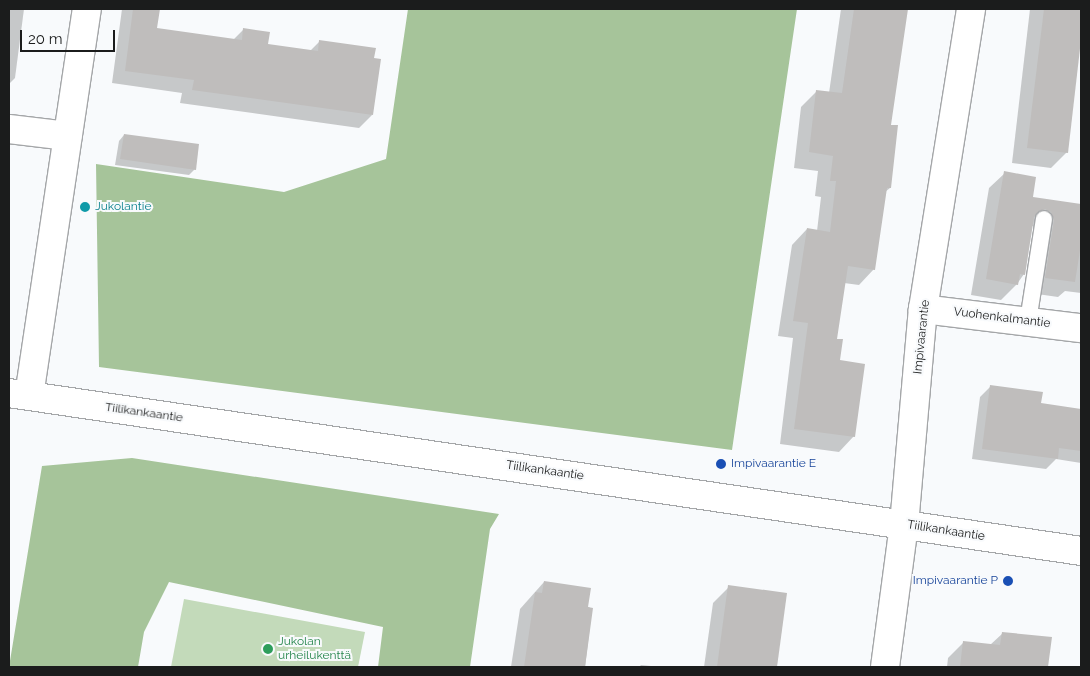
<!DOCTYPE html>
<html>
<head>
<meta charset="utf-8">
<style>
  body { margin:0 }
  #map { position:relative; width:1090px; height:676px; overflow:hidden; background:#f8fafc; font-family:Raleway,sans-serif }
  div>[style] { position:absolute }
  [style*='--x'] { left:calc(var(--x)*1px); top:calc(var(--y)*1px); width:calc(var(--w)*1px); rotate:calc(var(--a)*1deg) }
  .green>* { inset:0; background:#c3daba }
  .forest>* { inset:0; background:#a6c49a }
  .shadow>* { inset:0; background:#0003 }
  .building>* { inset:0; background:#bfbdbc }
  .roads { filter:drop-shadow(1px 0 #a4a6a8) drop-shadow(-1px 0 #a4a6a8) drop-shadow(0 1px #a4a6a8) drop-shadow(0 -1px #a4a6a8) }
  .service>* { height:16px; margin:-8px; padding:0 8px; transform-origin:8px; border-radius:8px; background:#fff }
  .minor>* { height:28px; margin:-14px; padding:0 14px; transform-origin:14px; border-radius:14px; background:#fff }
  .tertiary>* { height:28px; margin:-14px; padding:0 14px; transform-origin:14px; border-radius:14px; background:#fff }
  .dots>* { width:14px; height:14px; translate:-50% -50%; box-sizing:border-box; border:2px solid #f8fafc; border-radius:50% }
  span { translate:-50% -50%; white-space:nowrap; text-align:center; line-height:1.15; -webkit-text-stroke:4px #f8fafc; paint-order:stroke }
  .culture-label { font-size:12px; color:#0d838f }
  .left { translate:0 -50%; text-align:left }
  .street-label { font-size:12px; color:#1b1c1c }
  .transit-label { font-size:12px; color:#164399 }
  .right { translate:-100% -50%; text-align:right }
  .leisure-label { font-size:12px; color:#27864d }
  .frame { position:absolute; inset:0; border:10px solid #1b1c1c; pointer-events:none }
  .scale { position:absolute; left:20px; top:30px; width:95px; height:22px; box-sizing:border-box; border:2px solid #1b1c1c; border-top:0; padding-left:6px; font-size:15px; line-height:18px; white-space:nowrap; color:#1b1c1c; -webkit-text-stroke:4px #f8fafc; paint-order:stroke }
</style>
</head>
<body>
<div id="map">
  <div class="green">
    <i style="clip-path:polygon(184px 599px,365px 632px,358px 667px,171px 667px)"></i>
  </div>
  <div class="forest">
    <i style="clip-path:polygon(408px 9px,797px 9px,732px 450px,99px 367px,96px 164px,284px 192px,386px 159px)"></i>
    <i style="clip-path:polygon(132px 458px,499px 514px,490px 529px,470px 667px,378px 667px,383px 627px,169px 582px,144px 632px,138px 667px,9px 667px,42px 466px)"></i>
  </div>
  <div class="shadow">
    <i style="clip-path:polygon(9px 9px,24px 9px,15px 78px,9px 84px)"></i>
    <i style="clip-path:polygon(122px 9px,158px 9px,156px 29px,233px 40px,243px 30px,267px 45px,310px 51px,320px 41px,372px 115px,359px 128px,180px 103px,182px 93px,112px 83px)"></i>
    <i style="clip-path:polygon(841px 9px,907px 9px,890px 126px,890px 188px,885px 192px,874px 269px,859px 285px,844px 283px,836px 340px,854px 436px,839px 452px,780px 444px,793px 338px,778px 336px,792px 245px,807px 229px,817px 231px,821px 197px,815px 196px,818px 171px,794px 168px,801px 107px,817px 91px,829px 93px)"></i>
    <i style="clip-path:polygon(1030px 9px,1081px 9px,1067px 152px,1051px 168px,1012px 163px)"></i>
    <i style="clip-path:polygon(124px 135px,195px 169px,189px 175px,115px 165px,119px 141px)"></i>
    <i style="clip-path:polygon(1005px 173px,1031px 198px,1081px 205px,1081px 293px,1065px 291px,1058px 297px,1030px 293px,1035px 227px,1032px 226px,1024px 274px,1017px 284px,1001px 300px,971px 295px,989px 188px)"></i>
    <i style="clip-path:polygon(991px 386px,1040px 404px,1081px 410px,1081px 463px,1056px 459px,1046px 469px,972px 459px,980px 397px)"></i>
    <i style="clip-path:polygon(544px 582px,592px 609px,585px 667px,511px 667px,520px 609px)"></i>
    <i style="clip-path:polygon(729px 587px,785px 594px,775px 667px,704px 667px,713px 603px)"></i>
    <i style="clip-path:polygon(1003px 633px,1049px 648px,1047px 667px,947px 667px,948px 658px,964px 642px,990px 645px)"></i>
    <i style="clip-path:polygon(641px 665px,661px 667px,639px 667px)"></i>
  </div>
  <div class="building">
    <i style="clip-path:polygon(133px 9px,160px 9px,157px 28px,242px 40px,243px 28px,270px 32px,268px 44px,318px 51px,319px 40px,376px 48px,374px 58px,381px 59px,373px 115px,192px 90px,194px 80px,125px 71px)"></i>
    <i style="clip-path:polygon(854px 9px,908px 9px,891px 125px,898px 125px,891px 188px,887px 188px,875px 270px,848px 266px,837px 339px,843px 339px,840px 360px,865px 364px,855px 437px,794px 429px,808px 323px,793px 321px,807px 228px,830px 232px,836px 181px,830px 181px,833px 156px,809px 152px,816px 90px,842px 93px)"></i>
    <i style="clip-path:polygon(1044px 9px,1081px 9px,1081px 40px,1068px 153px,1027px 148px)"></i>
    <i style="clip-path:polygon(124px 134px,199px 144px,196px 170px,120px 159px)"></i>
    <i style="clip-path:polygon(1004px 171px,1036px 177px,1033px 197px,1081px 204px,1081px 244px,1075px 282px,1045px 278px,1054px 220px,1051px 212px,1045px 209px,1034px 217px,1025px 275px,1020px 274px,1018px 285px,986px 279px)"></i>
    <i style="clip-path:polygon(990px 385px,1043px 392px,1041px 403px,1081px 409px,1081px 451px,1059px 448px,1058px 459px,982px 449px)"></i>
    <i style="clip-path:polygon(544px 581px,591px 588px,588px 607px,593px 608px,585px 667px,524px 667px,535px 592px,542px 593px)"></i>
    <i style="clip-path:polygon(728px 585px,787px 593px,777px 667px,717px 667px)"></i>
    <i style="clip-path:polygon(1002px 632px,1052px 637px,1048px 667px,960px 667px,963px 641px,1000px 645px)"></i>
  </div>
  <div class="roads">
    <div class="service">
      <i style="--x:1028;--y:321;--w:103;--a:-81.1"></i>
    </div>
    <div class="minor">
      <i style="--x:9;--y:129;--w:59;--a:6.8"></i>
      <i style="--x:923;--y:309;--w:159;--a:6.9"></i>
      <i style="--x:29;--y:396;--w:391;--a:-81.5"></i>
      <i style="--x:885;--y:667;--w:143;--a:-82.4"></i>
      <i style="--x:904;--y:525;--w:217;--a:-85"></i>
      <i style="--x:923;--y:309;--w:304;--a:-80.9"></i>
    </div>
    <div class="tertiary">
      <i style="--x:9;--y:393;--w:1084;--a:8.38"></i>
    </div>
  </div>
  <div class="dots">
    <i style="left:85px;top:207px;background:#0f9aa8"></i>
    <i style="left:721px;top:464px;background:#1a4fb4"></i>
    <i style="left:1008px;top:581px;background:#1a4fb4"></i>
    <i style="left:268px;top:649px;background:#2e9e5b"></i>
  </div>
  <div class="culture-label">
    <span class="left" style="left:95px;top:207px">Jukolantie</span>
  </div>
  <div class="street-label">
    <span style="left:1002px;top:318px;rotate:7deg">Vuohenkalmantie</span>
    <span style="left:922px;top:337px;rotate:-84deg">Impivaarantie</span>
    <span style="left:144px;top:413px;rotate:8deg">Tiilikankaantie</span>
    <span style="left:545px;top:471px;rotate:8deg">Tiilikankaantie</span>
    <span style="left:946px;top:531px;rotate:9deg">Tiilikankaantie</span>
  </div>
  <div class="transit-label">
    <span class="left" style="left:731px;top:464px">Impivaarantie E</span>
    <span class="right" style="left:998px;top:581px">Impivaarantie P</span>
  </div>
  <div class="leisure-label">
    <span class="left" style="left:278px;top:649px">Jukolan<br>urheilukenttä</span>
  </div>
  <div class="frame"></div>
  <div class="scale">20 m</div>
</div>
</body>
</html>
